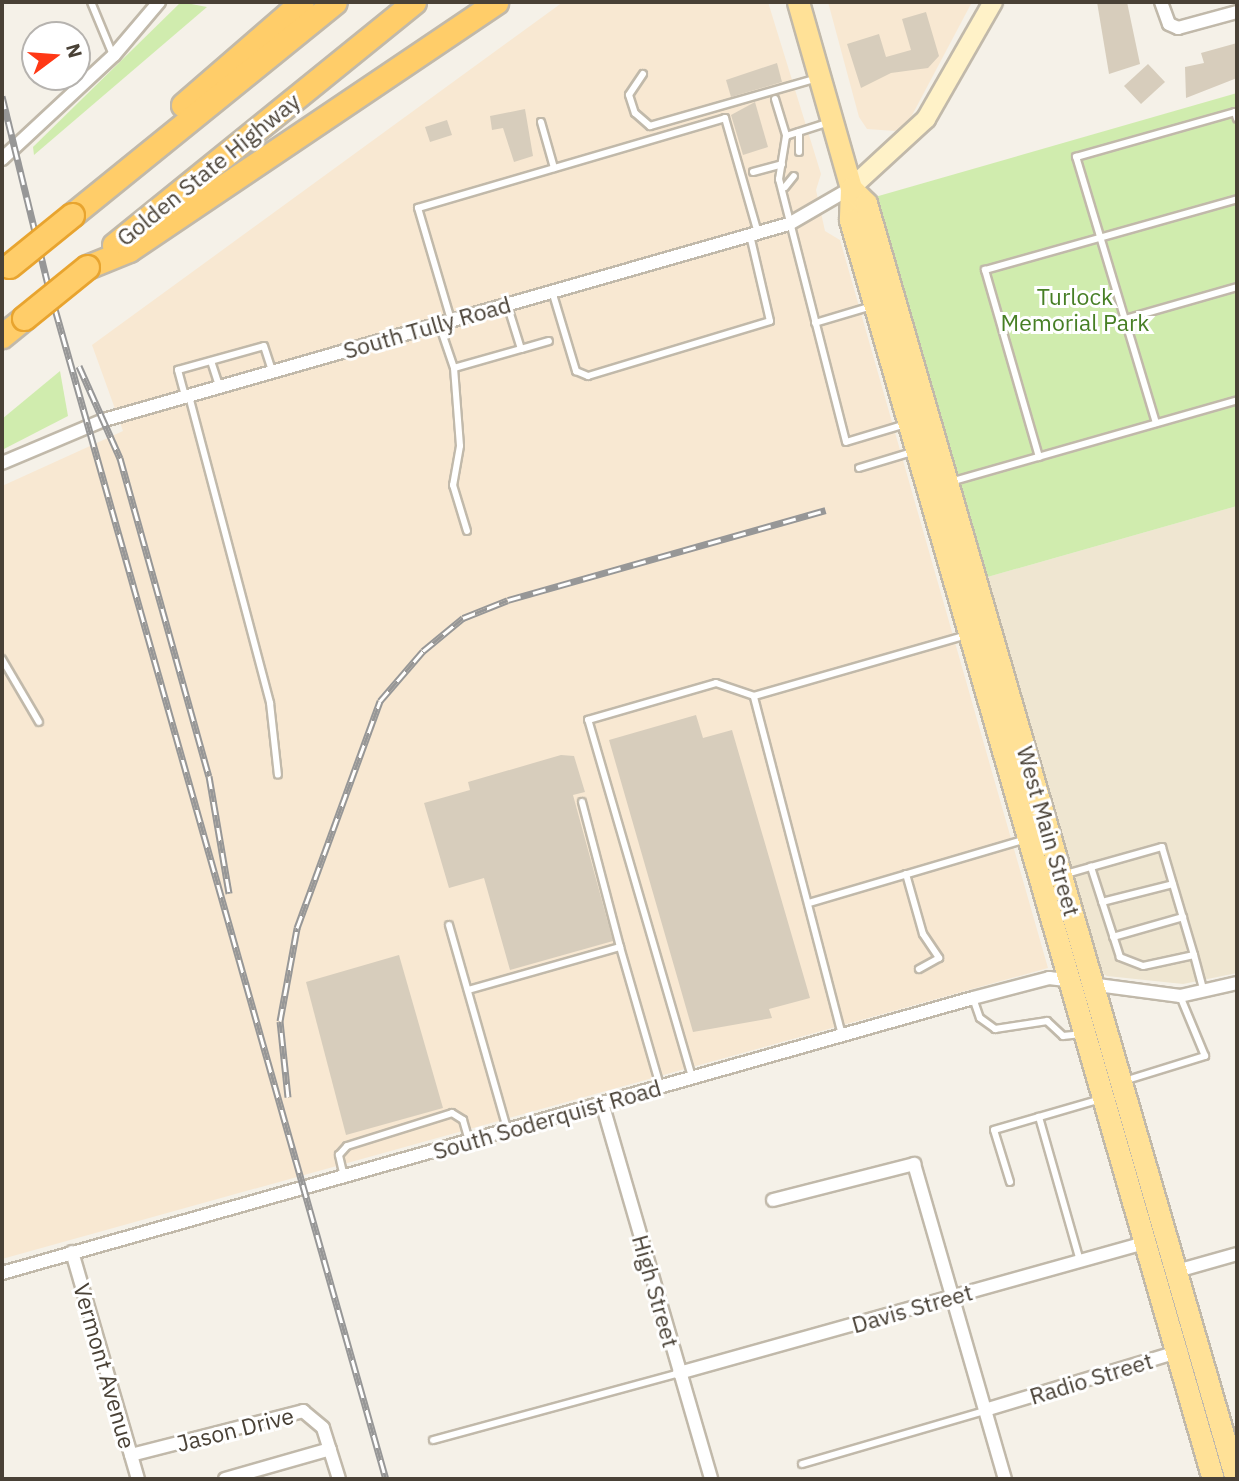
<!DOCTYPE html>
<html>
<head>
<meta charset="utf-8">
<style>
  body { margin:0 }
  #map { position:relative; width:1239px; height:1481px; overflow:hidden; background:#f5f1e8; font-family:"IBM Plex Sans",sans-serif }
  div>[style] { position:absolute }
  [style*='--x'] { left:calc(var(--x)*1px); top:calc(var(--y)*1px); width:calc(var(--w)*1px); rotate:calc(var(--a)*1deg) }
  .commercial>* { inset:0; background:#f8e8d2 }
  .education>* { inset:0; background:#efe6d1 }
  .green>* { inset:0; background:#d0ecae }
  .building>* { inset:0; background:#d7cdbc }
  .roads { filter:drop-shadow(2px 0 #c1b9aa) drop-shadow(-2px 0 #c1b9aa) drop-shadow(0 2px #c1b9aa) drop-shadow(0 -2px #c1b9aa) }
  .lane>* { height:6px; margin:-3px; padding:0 3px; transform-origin:3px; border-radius:3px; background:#fff }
  .street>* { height:12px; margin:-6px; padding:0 6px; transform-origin:6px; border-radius:6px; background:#fff }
  .secondary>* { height:18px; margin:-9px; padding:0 9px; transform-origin:9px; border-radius:9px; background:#fff2c8 }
  .primary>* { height:21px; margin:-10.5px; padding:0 10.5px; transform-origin:10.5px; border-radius:10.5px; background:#ffe197 }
  .highway>* { height:23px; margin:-11.5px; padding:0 11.5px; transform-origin:11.5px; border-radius:11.5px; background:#ffcd69 }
  .rail>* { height:7px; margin-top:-3.5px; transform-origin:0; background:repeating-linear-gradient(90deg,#fff 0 13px,#979797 0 26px); box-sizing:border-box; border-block:2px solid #979797 }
  .bridges { filter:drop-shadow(2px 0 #e8a42f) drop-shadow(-2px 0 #e8a42f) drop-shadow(0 2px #e8a42f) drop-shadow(0 -2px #e8a42f) }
  .highway-bridge>* { height:23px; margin:-11.5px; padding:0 11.5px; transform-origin:11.5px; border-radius:11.5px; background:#ffcd69 }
  span { translate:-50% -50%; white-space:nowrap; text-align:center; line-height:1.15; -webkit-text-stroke:6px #fff; paint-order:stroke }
  .street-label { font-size:23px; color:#494136 }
  .park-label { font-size:23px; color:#477f25 }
  .frame { position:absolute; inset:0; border:4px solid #494136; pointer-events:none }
  .north { position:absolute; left:21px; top:21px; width:70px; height:70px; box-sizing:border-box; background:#fff; border:2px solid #b6b3af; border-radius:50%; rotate:74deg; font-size:19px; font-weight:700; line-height:28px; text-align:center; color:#494136 }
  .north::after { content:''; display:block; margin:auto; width:24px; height:32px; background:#ff3815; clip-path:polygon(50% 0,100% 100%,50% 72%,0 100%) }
</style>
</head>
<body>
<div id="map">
  <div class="commercial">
    <i style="clip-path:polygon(563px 2px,768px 2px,821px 174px,816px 190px,825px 231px,840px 240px,1048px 968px,2px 1259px,2px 486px,123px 431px,92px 345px)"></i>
    <i style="clip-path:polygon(828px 2px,972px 2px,909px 121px,895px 131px,867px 129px,859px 117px)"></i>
  </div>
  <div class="education">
    <i style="clip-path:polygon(1237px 506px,1237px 973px,1183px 984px,1107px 976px,1098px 971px,984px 578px)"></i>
  </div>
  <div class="green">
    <i style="clip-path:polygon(181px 2px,207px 7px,34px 155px,33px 147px)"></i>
    <i style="clip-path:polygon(1237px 93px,1237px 506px,984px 578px,875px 197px)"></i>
    <i style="clip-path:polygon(60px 371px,68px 416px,2px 450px,2px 419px)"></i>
  </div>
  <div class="building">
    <i style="clip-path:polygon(1097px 2px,1127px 2px,1140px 64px,1109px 74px)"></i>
    <i style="clip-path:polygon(926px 12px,939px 56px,928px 68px,891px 73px,861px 88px,847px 44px,879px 34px,886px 57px,911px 50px,902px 19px)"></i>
    <i style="clip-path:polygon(1237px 43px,1237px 78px,1186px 98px,1185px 67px,1204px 63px,1201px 53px)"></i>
    <i style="clip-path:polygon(777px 63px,782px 82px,731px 97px,726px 80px)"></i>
    <i style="clip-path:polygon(1148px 64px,1165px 82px,1141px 104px,1124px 86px)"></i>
    <i style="clip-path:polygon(755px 102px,768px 147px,743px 155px,731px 115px)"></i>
    <i style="clip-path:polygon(525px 109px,533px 156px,514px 162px,503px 128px,492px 130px,490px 116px)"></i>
    <i style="clip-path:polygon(447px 120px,452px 135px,430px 142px,425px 127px)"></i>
    <i style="clip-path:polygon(696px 715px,703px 738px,732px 730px,810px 998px,769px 1009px,772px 1018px,693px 1032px,609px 740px)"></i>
    <i style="clip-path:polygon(561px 755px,574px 756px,585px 792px,573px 795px,613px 941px,510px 970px,484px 878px,449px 888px,424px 803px,470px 790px,468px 782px)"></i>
    <i style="clip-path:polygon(399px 955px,443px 1108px,346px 1135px,306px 982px)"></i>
  </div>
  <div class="roads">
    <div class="lane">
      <i style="--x:91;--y:2;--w:57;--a:67.5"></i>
      <i style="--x:643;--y:74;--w:25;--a:124"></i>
      <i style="--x:629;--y:95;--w:19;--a:72"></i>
      <i style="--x:635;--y:113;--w:20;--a:41"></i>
      <i style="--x:650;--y:126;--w:174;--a:-16"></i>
      <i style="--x:775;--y:99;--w:39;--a:73"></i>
      <i style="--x:786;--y:136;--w:46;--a:-17.7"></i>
      <i style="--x:541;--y:122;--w:48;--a:74.2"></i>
      <i style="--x:799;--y:132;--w:20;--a:90"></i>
      <i style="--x:786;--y:136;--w:44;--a:99.2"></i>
      <i style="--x:779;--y:179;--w:271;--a:75.7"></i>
      <i style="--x:846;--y:442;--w:63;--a:-16.7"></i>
      <i style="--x:753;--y:172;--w:30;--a:-15"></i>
      <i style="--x:785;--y:187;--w:14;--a:-51"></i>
      <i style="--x:552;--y:291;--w:84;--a:73.3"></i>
      <i style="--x:576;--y:371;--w:13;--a:23"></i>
      <i style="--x:588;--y:376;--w:190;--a:-16.8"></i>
      <i style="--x:770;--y:321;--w:88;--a:-103.1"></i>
      <i style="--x:507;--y:304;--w:47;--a:72.7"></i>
      <i style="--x:521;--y:349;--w:29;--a:-16"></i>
      <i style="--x:1125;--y:319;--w:116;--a:-15.9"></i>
      <i style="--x:451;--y:320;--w:117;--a:-106.4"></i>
      <i style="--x:418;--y:208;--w:320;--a:-16.3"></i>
      <i style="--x:725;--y:118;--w:120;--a:74"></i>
      <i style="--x:815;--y:323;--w:59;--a:-16.6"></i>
      <i style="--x:439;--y:324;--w:46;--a:71.2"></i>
      <i style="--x:454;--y:368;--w:70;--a:-15.8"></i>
      <i style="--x:211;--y:361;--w:26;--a:72"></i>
      <i style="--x:454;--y:368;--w:78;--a:85.6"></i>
      <i style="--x:460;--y:446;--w:40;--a:100"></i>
      <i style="--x:453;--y:485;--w:48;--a:73.1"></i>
      <i style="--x:185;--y:396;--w:27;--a:-105"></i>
      <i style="--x:178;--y:370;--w:89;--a:-15.6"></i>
      <i style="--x:264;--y:346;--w:26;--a:72"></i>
      <i style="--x:189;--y:396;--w:318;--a:75.2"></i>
      <i style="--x:270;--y:703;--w:72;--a:83.7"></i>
      <i style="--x:1156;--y:423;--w:278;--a:-106.7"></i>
      <i style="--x:1076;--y:157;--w:165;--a:-15.8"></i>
      <i style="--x:1235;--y:112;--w:7;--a:74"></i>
      <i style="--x:1039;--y:457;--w:195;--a:-106.1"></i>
      <i style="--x:985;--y:270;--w:262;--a:-15.7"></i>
      <i style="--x:859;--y:468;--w:55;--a:-16.8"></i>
      <i style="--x:950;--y:482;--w:298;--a:-15.9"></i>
      <i style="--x:2;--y:659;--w:73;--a:59.6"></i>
      <i style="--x:582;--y:802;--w:150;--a:75.3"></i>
      <i style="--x:906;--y:874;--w:62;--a:74.2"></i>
      <i style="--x:923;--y:934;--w:29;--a:56"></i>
      <i style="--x:939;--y:958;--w:23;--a:151"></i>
      <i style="--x:1066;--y:874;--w:26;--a:-16"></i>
      <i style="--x:1102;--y:902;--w:73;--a:-14.2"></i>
      <i style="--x:809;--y:903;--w:226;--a:-16.4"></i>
      <i style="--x:449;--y:925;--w:212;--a:74.1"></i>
      <i style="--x:1113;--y:937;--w:73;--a:-15.9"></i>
      <i style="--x:1194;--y:955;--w:52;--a:167.8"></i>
      <i style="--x:1143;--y:966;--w:25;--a:-159"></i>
      <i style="--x:1120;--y:957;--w:95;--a:-107.9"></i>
      <i style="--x:1091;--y:867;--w:74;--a:-15.7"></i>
      <i style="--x:1162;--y:847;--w:113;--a:73.5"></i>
      <i style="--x:1194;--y:955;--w:38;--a:75"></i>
      <i style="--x:468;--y:990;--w:158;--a:-15.8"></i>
      <i style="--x:620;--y:947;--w:145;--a:73.9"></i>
      <i style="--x:973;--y:998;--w:21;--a:71"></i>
      <i style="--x:980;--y:1018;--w:19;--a:36"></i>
      <i style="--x:995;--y:1029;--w:53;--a:-8.7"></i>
      <i style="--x:1047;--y:1021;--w:22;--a:43"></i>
      <i style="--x:1063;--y:1036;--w:18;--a:-6"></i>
      <i style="--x:842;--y:1035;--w:350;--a:-104.6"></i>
      <i style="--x:754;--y:696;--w:222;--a:-16"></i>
      <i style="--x:692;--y:1077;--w:372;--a:-106.2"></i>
      <i style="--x:588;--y:720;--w:133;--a:-16.1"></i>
      <i style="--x:716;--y:683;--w:40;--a:18.9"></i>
      <i style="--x:1124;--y:1081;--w:85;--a:-17.2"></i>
      <i style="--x:1205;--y:1056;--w:65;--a:-112.6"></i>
      <i style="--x:344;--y:1177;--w:23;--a:-103"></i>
      <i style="--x:339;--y:1155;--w:12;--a:-48"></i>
      <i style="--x:347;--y:1146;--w:110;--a:-17.4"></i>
      <i style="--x:452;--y:1113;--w:13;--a:32"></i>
      <i style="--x:463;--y:1120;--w:22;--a:74"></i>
      <i style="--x:1010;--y:1182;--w:54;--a:-107.1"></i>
      <i style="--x:994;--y:1130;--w:47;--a:-16.1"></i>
      <i style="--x:1080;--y:1261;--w:150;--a:-105.9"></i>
      <i style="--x:1039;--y:1117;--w:65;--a:-16.2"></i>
      <i style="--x:433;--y:1440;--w:255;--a:-15.2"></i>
      <i style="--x:802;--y:1464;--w:191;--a:-16.2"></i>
    </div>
    <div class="street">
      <i style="--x:1161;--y:2;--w:23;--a:70"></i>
      <i style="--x:1169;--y:24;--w:10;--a:24"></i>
      <i style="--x:1178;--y:28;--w:61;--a:-15.2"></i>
      <i style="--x:2;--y:159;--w:153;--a:-42.9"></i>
      <i style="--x:114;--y:55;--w:70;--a:-49.7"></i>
      <i style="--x:2;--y:463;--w:111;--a:-22.9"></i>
      <i style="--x:104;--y:420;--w:712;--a:-15.97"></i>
      <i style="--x:789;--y:224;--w:72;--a:-30.1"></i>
      <i style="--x:1090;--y:984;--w:91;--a:7.6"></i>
      <i style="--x:1180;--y:996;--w:58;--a:-12.8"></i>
      <i style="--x:602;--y:1103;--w:391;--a:73.8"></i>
      <i style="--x:773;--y:1200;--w:146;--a:-14.3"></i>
      <i style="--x:914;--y:1164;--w:328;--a:73.9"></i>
      <i style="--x:72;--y:1252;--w:236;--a:73.8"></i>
      <i style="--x:1177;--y:1271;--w:62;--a:-15.8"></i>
      <i style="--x:2;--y:1273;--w:1009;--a:-15.81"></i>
      <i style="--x:973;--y:998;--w:79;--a:-14.7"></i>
      <i style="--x:1049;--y:978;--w:23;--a:7"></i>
      <i style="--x:679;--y:1373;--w:484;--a:-15.6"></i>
      <i style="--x:985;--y:1410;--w:205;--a:-16.8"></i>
      <i style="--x:131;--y:1455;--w:178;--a:-14.3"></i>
      <i style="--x:303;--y:1411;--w:26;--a:40"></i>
      <i style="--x:323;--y:1428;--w:53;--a:72.6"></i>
      <i style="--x:225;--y:1479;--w:109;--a:-15.9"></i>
    </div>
    <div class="secondary">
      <i style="--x:851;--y:188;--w:102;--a:-42.6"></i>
      <i style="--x:926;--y:119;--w:135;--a:-60.2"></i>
    </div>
    <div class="primary">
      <i style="--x:798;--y:2;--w:193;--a:74.1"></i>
      <i style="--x:851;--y:188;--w:32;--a:92"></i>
      <i style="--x:850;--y:220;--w:1310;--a:73.92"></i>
      <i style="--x:851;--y:188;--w:21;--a:45"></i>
      <i style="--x:866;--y:203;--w:1329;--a:73.83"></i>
    </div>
    <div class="highway">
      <i style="--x:183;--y:105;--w:157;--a:-40.9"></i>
      <i style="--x:72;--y:215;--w:338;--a:-39"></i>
      <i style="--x:114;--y:245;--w:386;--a:-39"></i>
      <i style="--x:87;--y:267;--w:45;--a:-22"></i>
      <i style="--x:129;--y:250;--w:443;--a:-34"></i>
      <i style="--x:2;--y:336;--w:28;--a:-39"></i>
    </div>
  </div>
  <div class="rail">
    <i style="--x:2;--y:96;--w:194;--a:76.3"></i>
    <i style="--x:48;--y:284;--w:1242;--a:74.21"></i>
    <i style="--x:79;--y:366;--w:101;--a:66"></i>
    <i style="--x:120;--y:458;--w:330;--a:74.4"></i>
    <i style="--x:209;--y:776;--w:119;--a:80.3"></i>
    <i style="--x:288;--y:1097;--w:76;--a:-96"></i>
    <i style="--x:280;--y:1021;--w:95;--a:-79.6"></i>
    <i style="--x:297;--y:928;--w:242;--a:-69.9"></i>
    <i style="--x:380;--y:701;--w:66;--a:-49.3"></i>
    <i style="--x:423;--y:651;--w:52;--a:-39.5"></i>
    <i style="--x:463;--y:618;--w:48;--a:-21.8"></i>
    <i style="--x:508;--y:600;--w:330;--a:-15.8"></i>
  </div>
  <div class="bridges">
    <div class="highway-bridge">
      <i style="--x:9;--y:266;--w:81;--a:-39"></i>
      <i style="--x:24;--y:318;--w:81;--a:-39"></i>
    </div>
  </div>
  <div class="street-label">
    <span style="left:208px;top:169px;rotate:-39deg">Golden State Highway</span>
    <span style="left:427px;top:327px;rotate:-16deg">South Tully Road</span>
    <span style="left:1049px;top:831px;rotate:74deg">West Main Street</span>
    <span style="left:547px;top:1119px;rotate:-16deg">South Soderquist Road</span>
    <span style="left:656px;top:1291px;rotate:74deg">High Street</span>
    <span style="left:912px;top:1308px;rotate:-16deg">Davis Street</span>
    <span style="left:105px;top:1366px;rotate:74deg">Vermont Avenue</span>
    <span style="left:1091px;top:1378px;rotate:-17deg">Radio Street</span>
    <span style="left:235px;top:1429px;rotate:-14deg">Jason Drive</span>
  </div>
  <div class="park-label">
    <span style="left:1075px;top:309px">Turlock<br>Memorial Park</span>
  </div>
  <div class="frame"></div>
  <div class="north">N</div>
</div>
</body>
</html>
